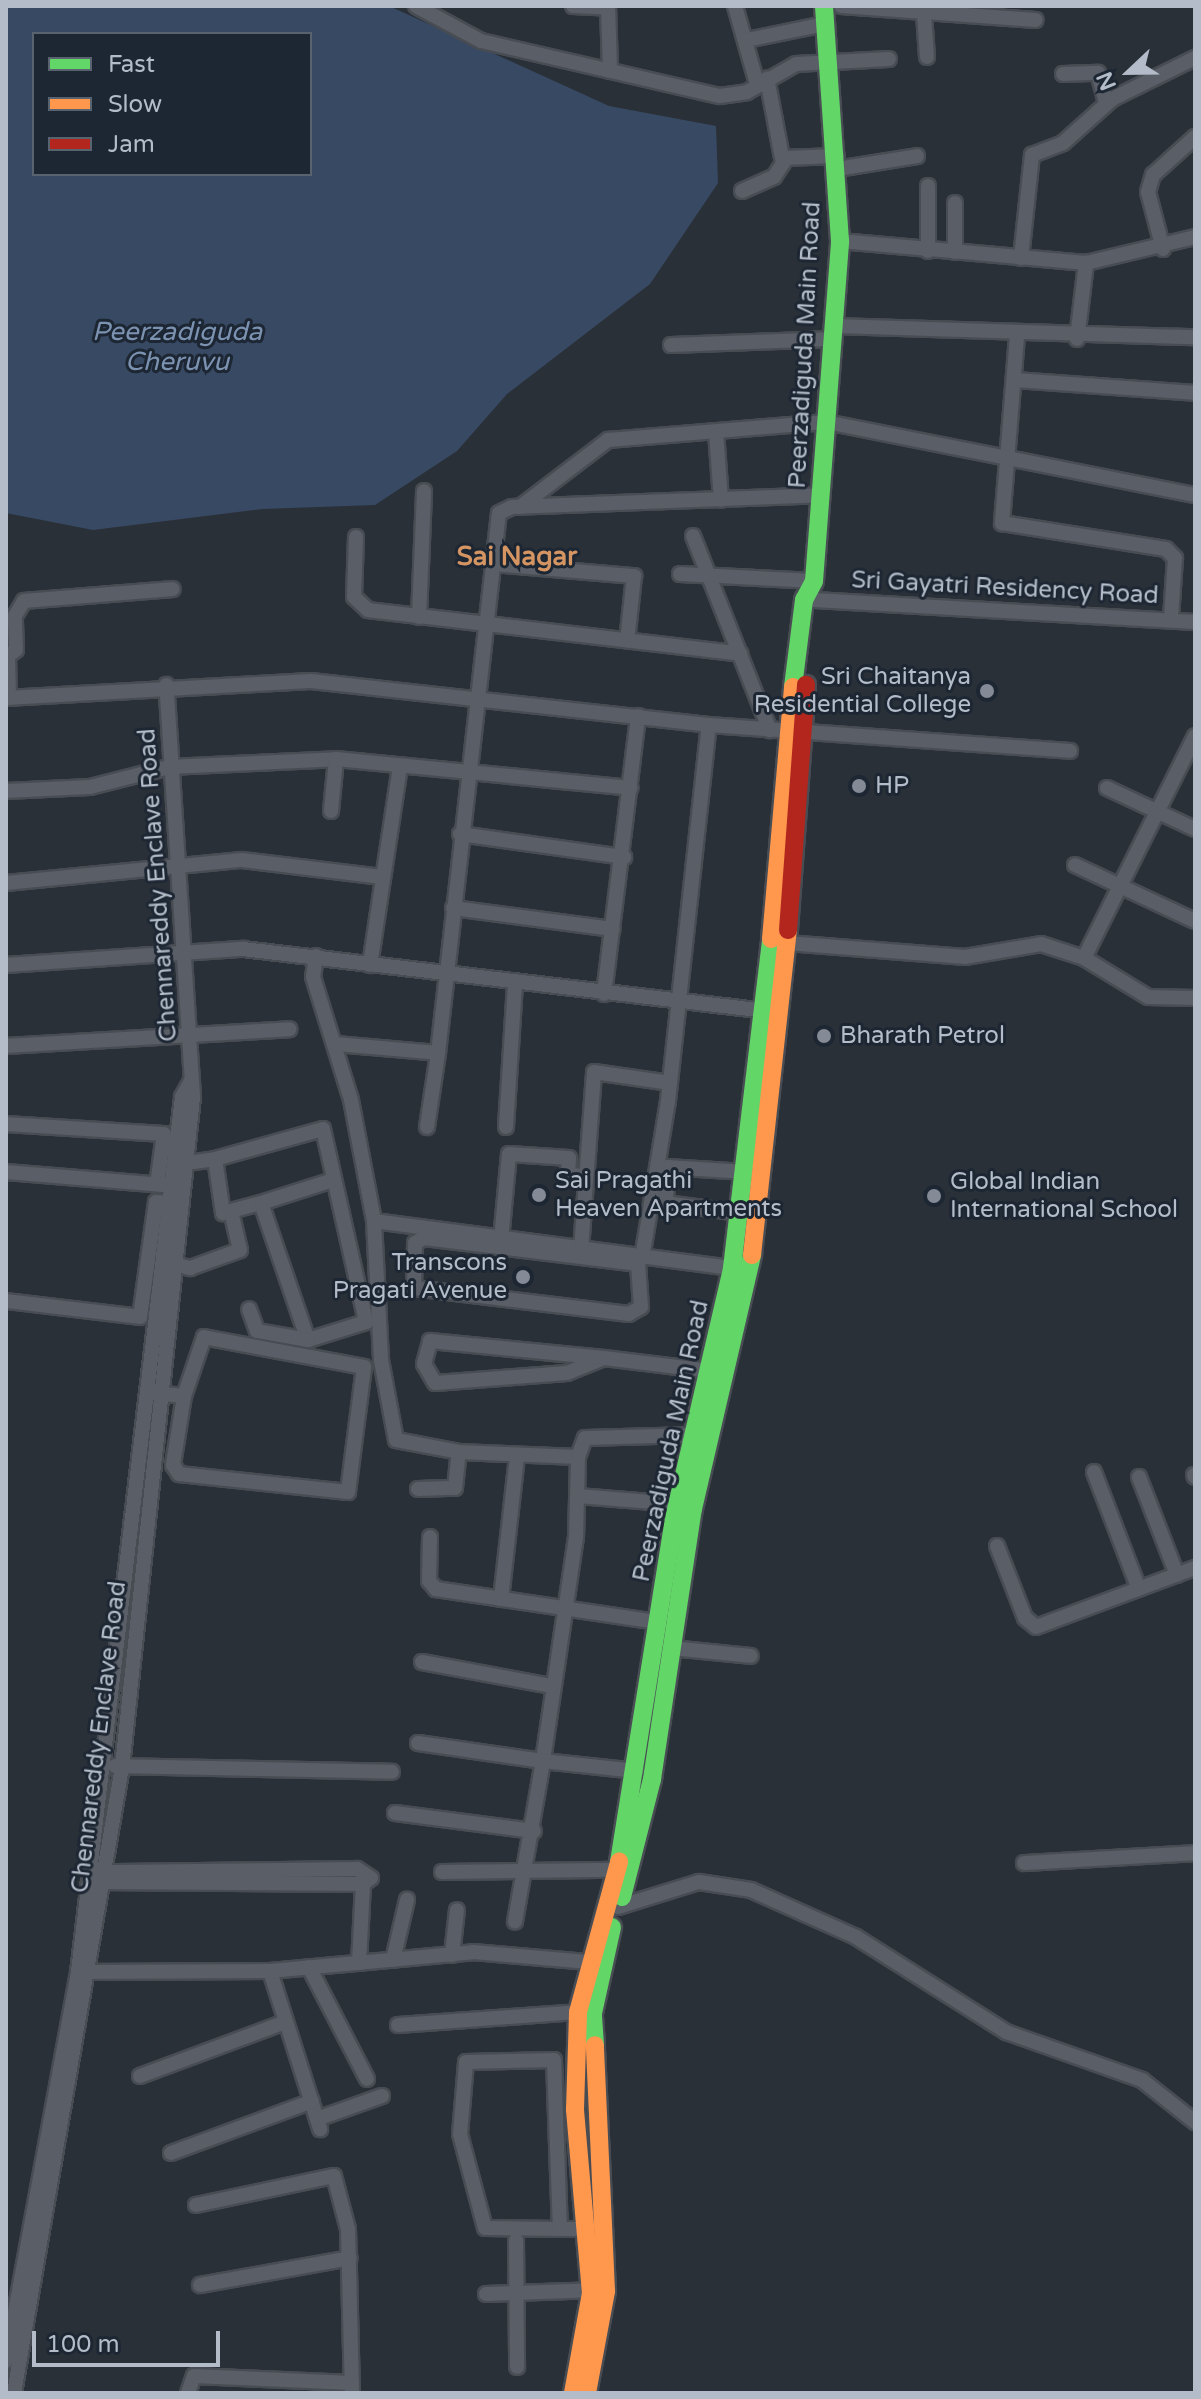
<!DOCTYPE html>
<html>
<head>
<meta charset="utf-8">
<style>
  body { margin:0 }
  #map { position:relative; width:1201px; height:2399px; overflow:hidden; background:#2a3038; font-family:"Varela Round",sans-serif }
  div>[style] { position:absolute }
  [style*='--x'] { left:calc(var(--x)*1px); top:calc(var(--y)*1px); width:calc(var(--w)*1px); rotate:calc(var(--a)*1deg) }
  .water>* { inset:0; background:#384963 }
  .roads { filter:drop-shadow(2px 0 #484c53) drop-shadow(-2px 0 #484c53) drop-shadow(0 2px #484c53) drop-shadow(0 -2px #484c53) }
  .street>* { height:14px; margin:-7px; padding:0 7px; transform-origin:7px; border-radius:7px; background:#5a5e66 }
  .fast>* { height:18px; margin:-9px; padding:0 9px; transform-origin:9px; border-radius:9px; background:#63d668 }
  .slow>* { height:18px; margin:-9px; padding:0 9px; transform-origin:9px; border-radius:9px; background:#ff974d }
  .jam>* { height:18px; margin:-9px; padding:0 9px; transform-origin:9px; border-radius:9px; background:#b3261e }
  .dots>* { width:22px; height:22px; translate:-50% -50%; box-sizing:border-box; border:4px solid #1d2633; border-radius:50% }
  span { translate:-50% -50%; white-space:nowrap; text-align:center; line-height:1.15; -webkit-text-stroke:6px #1d2633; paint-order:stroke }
  .street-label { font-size:24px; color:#b4bcc9 }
  .poi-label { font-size:24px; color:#b4bcc9 }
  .right { translate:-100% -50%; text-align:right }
  .left { translate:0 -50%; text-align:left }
  .water-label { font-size:26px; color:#7c92b1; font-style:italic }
  .neighbourhood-label { font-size:26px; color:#d59563; font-weight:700 }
  .frame { position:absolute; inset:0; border:8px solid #b4bcc9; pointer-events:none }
  .legend { position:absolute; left:32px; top:32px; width:280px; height:144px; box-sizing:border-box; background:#1d2633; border:2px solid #59626f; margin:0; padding:10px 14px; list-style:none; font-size:24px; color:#b4bcc9 }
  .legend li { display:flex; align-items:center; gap:16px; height:40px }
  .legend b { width:40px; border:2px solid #59626f }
  .north { position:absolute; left:1089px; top:32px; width:80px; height:80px; -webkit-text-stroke:6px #1d2633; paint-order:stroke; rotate:248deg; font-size:22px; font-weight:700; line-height:32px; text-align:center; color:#b4bcc9 }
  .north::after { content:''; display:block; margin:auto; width:28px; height:36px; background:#b4bcc9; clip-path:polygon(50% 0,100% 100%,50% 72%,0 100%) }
  .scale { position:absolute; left:32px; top:2331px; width:188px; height:36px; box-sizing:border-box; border:4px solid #b4bcc9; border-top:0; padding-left:10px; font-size:24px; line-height:28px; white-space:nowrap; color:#b4bcc9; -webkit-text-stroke:6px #1d2633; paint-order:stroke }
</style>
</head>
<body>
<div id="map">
  <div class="water">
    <i style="clip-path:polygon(evenodd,6px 6px,389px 6px,609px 106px,716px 126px,718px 183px,650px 284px,507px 394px,457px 451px,375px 505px,262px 509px,93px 530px,6px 513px,6px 6px,34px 34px,310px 34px,310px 174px,34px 174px,34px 34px)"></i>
  </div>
  <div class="roads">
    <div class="street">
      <i style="--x:416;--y:6;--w:74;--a:28.3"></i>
      <i style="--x:481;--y:41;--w:245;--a:13"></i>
      <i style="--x:720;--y:96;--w:27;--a:-8"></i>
      <i style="--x:747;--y:92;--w:56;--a:-29.7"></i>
      <i style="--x:796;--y:64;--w:93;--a:-3.1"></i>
      <i style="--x:573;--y:6;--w:35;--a:3"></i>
      <i style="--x:608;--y:6;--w:65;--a:88.2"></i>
      <i style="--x:735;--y:6;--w:81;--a:74.2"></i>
      <i style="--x:841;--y:6;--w:195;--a:4.1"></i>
      <i style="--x:924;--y:14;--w:43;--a:86"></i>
      <i style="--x:747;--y:40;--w:80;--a:-11.6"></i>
      <i style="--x:1063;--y:74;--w:35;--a:-2"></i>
      <i style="--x:1098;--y:73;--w:31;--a:75"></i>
      <i style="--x:784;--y:158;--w:53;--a:-2.2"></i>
      <i style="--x:837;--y:169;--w:81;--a:-9.2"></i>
      <i style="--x:742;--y:191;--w:35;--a:-24"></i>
      <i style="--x:774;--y:177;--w:17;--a:-57"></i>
      <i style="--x:783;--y:163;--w:86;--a:-100.7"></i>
      <i style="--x:955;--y:203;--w:49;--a:90"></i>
      <i style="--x:840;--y:241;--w:247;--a:5.1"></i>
      <i style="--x:1086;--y:263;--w:112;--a:-13.4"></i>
      <i style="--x:1163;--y:249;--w:59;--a:-104.7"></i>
      <i style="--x:1148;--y:192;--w:18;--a:-74"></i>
      <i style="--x:1153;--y:175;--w:57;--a:-42.1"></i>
      <i style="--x:928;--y:251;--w:65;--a:-90"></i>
      <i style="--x:1021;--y:258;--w:104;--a:-83.9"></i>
      <i style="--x:1032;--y:155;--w:33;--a:-21"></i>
      <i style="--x:1063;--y:143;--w:66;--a:-41.9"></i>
      <i style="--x:1112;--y:99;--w:93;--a:-26.3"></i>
      <i style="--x:835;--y:326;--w:360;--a:1.8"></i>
      <i style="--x:1017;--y:336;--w:188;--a:94.6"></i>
      <i style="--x:1002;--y:523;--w:166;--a:9"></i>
      <i style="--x:1166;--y:549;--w:13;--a:45"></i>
      <i style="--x:1175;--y:558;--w:61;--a:93.8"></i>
      <i style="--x:1077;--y:339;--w:77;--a:-83.2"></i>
      <i style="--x:671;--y:345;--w:162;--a:-2.1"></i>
      <i style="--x:1015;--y:380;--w:180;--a:4.1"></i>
      <i style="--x:716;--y:432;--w:68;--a:85.8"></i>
      <i style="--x:520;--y:507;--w:111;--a:-37.3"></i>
      <i style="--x:608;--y:440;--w:219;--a:-4.7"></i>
      <i style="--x:826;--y:422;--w:376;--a:11.2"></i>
      <i style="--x:693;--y:536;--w:209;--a:68.4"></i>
      <i style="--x:356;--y:537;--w:60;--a:91.9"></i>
      <i style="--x:354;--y:597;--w:19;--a:43"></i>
      <i style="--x:368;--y:610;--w:375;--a:6.7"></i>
      <i style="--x:493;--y:564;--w:142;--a:4.9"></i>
      <i style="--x:634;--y:576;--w:65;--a:96.1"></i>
      <i style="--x:680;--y:574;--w:134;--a:3"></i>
      <i style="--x:813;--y:600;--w:383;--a:3.3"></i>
      <i style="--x:419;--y:617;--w:126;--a:-87.7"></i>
      <i style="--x:8;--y:656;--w:42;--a:88.6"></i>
      <i style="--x:6;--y:657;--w:12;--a:-35"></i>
      <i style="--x:16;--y:650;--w:34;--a:-92"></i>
      <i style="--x:15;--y:616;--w:17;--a:-59"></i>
      <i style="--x:24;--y:601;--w:149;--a:-4.6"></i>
      <i style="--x:6;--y:698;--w:305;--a:-3.2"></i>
      <i style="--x:311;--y:681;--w:400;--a:6.3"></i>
      <i style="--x:709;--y:725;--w:362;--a:4.1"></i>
      <i style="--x:1107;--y:788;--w:97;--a:25"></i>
      <i style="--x:6;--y:791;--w:84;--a:-2.7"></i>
      <i style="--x:90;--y:787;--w:81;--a:-14.2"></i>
      <i style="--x:169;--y:767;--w:167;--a:-2.7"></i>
      <i style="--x:331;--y:811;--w:52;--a:-84.5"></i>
      <i style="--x:336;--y:759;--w:296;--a:5.6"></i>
      <i style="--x:460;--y:834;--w:166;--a:8"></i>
      <i style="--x:1075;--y:865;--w:132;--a:25"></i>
      <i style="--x:6;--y:883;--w:237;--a:-5.6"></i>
      <i style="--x:242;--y:860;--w:141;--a:6.9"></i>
      <i style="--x:453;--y:908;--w:161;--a:7.5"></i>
      <i style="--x:787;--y:943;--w:179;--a:4.5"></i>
      <i style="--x:965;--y:957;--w:77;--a:-9.7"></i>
      <i style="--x:1041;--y:944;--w:45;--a:18"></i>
      <i style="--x:1084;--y:958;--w:75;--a:31.4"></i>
      <i style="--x:1148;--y:997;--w:47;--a:1.2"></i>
      <i style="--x:316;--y:956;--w:21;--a:98"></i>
      <i style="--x:313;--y:977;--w:129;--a:72.8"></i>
      <i style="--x:351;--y:1100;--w:123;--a:79.2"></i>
      <i style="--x:374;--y:1221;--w:370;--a:7.5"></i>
      <i style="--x:1084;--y:958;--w:248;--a:-63.4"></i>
      <i style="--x:6;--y:965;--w:238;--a:-3.9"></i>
      <i style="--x:243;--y:949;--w:527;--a:6.76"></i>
      <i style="--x:370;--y:965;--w:200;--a:-81.4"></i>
      <i style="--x:604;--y:994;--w:280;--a:-83"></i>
      <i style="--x:336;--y:1044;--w:102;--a:5"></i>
      <i style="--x:438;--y:1053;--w:543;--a:-83.56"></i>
      <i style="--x:499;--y:513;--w:14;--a:-25"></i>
      <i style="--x:512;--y:507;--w:308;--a:-2.2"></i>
      <i style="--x:6;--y:1046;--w:284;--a:-3.4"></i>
      <i style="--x:6;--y:1124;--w:158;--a:3.6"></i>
      <i style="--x:164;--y:1134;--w:51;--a:97.8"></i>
      <i style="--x:427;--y:1127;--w:75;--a:-81.5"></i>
      <i style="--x:506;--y:1127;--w:143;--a:-86.4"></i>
      <i style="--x:215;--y:1159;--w:112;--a:-15.5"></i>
      <i style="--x:323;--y:1129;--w:198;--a:77.4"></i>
      <i style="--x:366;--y:1322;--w:61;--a:162.8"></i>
      <i style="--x:180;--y:1164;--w:35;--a:-8"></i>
      <i style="--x:215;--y:1159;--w:55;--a:81.6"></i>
      <i style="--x:223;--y:1213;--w:39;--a:-15"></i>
      <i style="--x:261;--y:1203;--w:145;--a:71.1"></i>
      <i style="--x:308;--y:1340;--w:52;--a:-170"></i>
      <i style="--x:257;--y:1331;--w:23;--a:-110"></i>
      <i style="--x:6;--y:1172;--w:158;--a:4.7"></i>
      <i style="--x:261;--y:1203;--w:76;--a:-17.7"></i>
      <i style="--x:740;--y:1213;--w:75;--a:-172.3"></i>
      <i style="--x:666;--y:1203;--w:36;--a:-88"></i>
      <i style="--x:667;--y:1167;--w:79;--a:3.6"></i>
      <i style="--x:374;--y:1221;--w:139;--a:87.1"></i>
      <i style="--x:381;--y:1360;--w:81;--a:79.4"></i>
      <i style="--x:396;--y:1440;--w:64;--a:10.8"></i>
      <i style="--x:459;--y:1452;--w:119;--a:2.4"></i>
      <i style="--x:578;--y:1457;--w:20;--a:-70"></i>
      <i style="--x:585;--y:1438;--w:107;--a:-1.6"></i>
      <i style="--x:424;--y:1238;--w:216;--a:6.9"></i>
      <i style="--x:638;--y:1264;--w:43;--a:86"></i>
      <i style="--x:641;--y:1307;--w:14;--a:150"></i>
      <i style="--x:629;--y:1314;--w:217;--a:-173.1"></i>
      <i style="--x:414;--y:1288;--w:45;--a:-88.7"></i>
      <i style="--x:415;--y:1243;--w:10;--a:-29"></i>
      <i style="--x:501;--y:1240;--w:86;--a:-84.7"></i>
      <i style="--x:509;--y:1154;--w:60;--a:3.8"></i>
      <i style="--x:569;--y:1158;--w:17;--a:93"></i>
      <i style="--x:568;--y:1175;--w:18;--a:3"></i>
      <i style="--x:581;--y:1250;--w:178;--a:-85.8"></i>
      <i style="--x:594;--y:1072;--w:77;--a:8.2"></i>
      <i style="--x:642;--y:1258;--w:159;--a:-80.6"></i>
      <i style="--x:668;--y:1101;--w:378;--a:-83.8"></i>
      <i style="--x:175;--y:1264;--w:16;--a:15"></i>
      <i style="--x:190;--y:1268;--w:53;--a:-19.8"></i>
      <i style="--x:240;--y:1250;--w:39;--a:-103"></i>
      <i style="--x:6;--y:1301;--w:135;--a:6.8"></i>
      <i style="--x:140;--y:1317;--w:116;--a:-82.1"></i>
      <i style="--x:156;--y:1202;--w:21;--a:5"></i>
      <i style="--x:604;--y:1358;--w:40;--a:158"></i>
      <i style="--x:567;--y:1373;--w:132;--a:175.7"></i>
      <i style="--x:435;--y:1383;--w:22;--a:-120"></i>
      <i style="--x:424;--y:1364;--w:24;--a:-75"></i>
      <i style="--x:430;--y:1341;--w:175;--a:5.6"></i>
      <i style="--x:604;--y:1358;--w:107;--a:7"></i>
      <i style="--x:155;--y:1393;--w:29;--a:6"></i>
      <i style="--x:184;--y:1396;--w:70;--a:99.1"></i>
      <i style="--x:173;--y:1465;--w:11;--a:56"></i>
      <i style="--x:179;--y:1474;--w:170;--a:6.1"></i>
      <i style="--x:348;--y:1492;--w:126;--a:-82.7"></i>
      <i style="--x:364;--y:1367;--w:163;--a:-169.4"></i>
      <i style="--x:204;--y:1337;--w:62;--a:108.7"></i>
      <i style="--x:578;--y:1457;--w:80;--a:91.4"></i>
      <i style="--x:576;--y:1537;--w:226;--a:98.4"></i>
      <i style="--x:543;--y:1761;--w:94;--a:6.1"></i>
      <i style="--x:1094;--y:1472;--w:125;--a:69"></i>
      <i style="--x:1194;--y:1475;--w:2;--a:63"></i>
      <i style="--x:1139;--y:1477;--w:105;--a:68.8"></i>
      <i style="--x:418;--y:1489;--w:37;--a:-2"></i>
      <i style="--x:455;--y:1488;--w:36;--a:-84"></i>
      <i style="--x:579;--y:1496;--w:98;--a:4.7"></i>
      <i style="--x:430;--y:1537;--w:44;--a:91.3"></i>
      <i style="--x:429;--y:1581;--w:11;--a:49"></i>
      <i style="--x:436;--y:1589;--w:224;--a:8.5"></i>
      <i style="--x:997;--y:1546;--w:77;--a:68.7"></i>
      <i style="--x:1025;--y:1618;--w:14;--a:39"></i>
      <i style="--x:1036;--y:1627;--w:170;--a:-20.4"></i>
      <i style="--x:501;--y:1599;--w:143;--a:-83.6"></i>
      <i style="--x:671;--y:1648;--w:80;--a:5.7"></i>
      <i style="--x:422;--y:1662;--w:132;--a:10.5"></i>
      <i style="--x:418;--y:1743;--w:126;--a:8.2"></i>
      <i style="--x:543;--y:1761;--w:163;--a:99.9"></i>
      <i style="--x:115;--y:1766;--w:277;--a:1.2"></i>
      <i style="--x:395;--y:1813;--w:140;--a:7.4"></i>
      <i style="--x:1024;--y:1863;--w:171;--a:-3.3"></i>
      <i style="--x:442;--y:1872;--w:175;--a:-0.7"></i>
      <i style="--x:94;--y:1882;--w:269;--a:0.4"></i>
      <i style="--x:363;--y:1884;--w:10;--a:-37"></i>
      <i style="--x:371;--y:1878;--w:17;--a:-147"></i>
      <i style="--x:357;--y:1869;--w:260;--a:179.3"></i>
      <i style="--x:618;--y:1907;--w:85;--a:-17.2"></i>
      <i style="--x:699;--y:1882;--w:53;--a:8.7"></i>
      <i style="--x:751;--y:1890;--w:115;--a:24.1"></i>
      <i style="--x:856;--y:1937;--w:178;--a:32.3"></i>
      <i style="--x:1006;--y:2032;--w:144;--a:19.4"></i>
      <i style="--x:1142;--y:2080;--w:68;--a:38.4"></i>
      <i style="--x:452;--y:1955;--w:45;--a:-83.7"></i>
      <i style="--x:393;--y:1960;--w:62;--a:-76.9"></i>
      <i style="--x:359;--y:1963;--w:79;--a:-87.1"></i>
      <i style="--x:309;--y:1967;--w:126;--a:62.6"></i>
      <i style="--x:270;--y:1971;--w:166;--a:72.4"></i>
      <i style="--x:81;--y:1972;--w:189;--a:-0.3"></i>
      <i style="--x:270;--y:1971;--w:204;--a:-5.3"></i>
      <i style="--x:473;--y:1952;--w:114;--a:5"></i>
      <i style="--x:398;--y:2025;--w:180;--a:-4.1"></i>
      <i style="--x:140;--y:2076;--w:155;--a:-20.4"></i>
      <i style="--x:317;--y:2119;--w:69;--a:-19.5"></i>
      <i style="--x:171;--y:2153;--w:150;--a:-20.2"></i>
      <i style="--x:196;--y:2205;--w:141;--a:-11.9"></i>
      <i style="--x:334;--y:2176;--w:55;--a:75.2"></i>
      <i style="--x:348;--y:2229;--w:164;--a:88.6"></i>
      <i style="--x:560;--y:2229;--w:75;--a:-179.2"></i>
      <i style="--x:485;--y:2228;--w:97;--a:-104.9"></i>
      <i style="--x:460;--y:2134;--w:72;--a:-85.2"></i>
      <i style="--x:466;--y:2062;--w:88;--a:-1.3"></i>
      <i style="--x:554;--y:2060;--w:169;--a:88"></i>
      <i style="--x:560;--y:2229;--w:29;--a:0"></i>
      <i style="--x:516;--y:2240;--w:127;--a:89.5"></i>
      <i style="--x:200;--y:2285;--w:152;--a:-10.2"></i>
      <i style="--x:486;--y:2294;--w:112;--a:-2"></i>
      <i style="--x:6;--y:2361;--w:396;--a:-79.5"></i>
      <i style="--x:78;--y:1972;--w:881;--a:-83.22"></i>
      <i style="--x:182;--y:1097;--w:18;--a:-61"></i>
      <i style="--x:14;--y:2393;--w:635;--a:-80.21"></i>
      <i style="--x:122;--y:1767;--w:674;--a:-83.95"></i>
      <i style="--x:193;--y:1097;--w:413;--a:-93.7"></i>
      <i style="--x:188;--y:2393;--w:18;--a:-71"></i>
      <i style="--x:194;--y:2376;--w:158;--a:2.5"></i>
    </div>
    <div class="fast">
      <i style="--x:793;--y:687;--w:88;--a:-82.8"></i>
      <i style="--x:804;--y:600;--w:21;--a:-62"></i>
      <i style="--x:814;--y:581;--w:341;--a:-85.6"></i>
      <i style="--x:840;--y:241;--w:236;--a:-93.9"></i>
      <i style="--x:619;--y:1862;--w:348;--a:-80.9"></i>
      <i style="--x:674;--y:1518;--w:257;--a:-76.9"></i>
      <i style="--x:732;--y:1268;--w:331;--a:-83.2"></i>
      <i style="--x:622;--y:1897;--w:122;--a:-75.7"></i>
      <i style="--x:652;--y:1779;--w:273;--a:-81.4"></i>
      <i style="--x:693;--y:1509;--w:261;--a:-76.9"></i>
      <i style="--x:595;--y:2045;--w:32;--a:-94"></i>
      <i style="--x:593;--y:2013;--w:88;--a:-77.5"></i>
    </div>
    <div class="slow">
      <i style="--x:771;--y:939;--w:253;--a:-85"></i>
      <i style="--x:752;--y:1255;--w:327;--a:-83.7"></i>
      <i style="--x:573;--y:2393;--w:102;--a:-79.8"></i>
      <i style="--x:591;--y:2293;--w:185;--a:-95"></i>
      <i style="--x:575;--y:2109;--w:97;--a:-88.2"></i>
      <i style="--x:578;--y:2012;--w:156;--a:-74.7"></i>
      <i style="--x:587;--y:2393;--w:104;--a:-79.4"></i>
      <i style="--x:606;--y:2291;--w:246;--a:-92.6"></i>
    </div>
    <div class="jam">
      <i style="--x:788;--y:930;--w:246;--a:-85.8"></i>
    </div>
  </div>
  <div class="dots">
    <i style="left:987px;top:691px;background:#848b96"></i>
    <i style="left:859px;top:786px;background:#848b96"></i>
    <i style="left:824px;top:1036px;background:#848b96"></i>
    <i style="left:539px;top:1195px;background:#848b96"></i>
    <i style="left:934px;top:1196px;background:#848b96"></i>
    <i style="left:523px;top:1277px;background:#848b96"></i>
  </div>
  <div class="street-label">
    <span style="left:805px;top:345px;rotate:-87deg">Peerzadiguda Main Road</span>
    <span style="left:1005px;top:588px;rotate:3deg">Sri Gayatri Residency Road</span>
    <span style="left:158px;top:885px;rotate:-94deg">Chennareddy Enclave Road</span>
    <span style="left:671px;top:1441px;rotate:-78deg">Peerzadiguda Main Road</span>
    <span style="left:99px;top:1737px;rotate:-83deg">Chennareddy Enclave Road</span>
  </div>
  <div class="poi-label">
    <span class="right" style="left:971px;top:691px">Sri Chaitanya<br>Residential College</span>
    <span class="left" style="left:875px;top:786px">HP</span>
    <span class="left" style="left:840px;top:1036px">Bharath Petrol</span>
    <span class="left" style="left:555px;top:1195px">Sai Pragathi<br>Heaven Apartments</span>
    <span class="left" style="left:950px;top:1196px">Global Indian<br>International School</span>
    <span class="right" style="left:507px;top:1277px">Transcons<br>Pragati Avenue</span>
  </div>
  <div class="water-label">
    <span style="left:177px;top:347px">Peerzadiguda<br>Cheruvu</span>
  </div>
  <div class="neighbourhood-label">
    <span style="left:517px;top:557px">Sai Nagar</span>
  </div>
  <div class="frame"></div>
  <ul class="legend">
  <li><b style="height:10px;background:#63d668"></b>Fast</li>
  <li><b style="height:10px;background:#ff974d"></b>Slow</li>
  <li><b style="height:10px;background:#b3261e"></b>Jam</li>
  </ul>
  <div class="north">N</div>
  <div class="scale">100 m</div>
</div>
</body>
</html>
